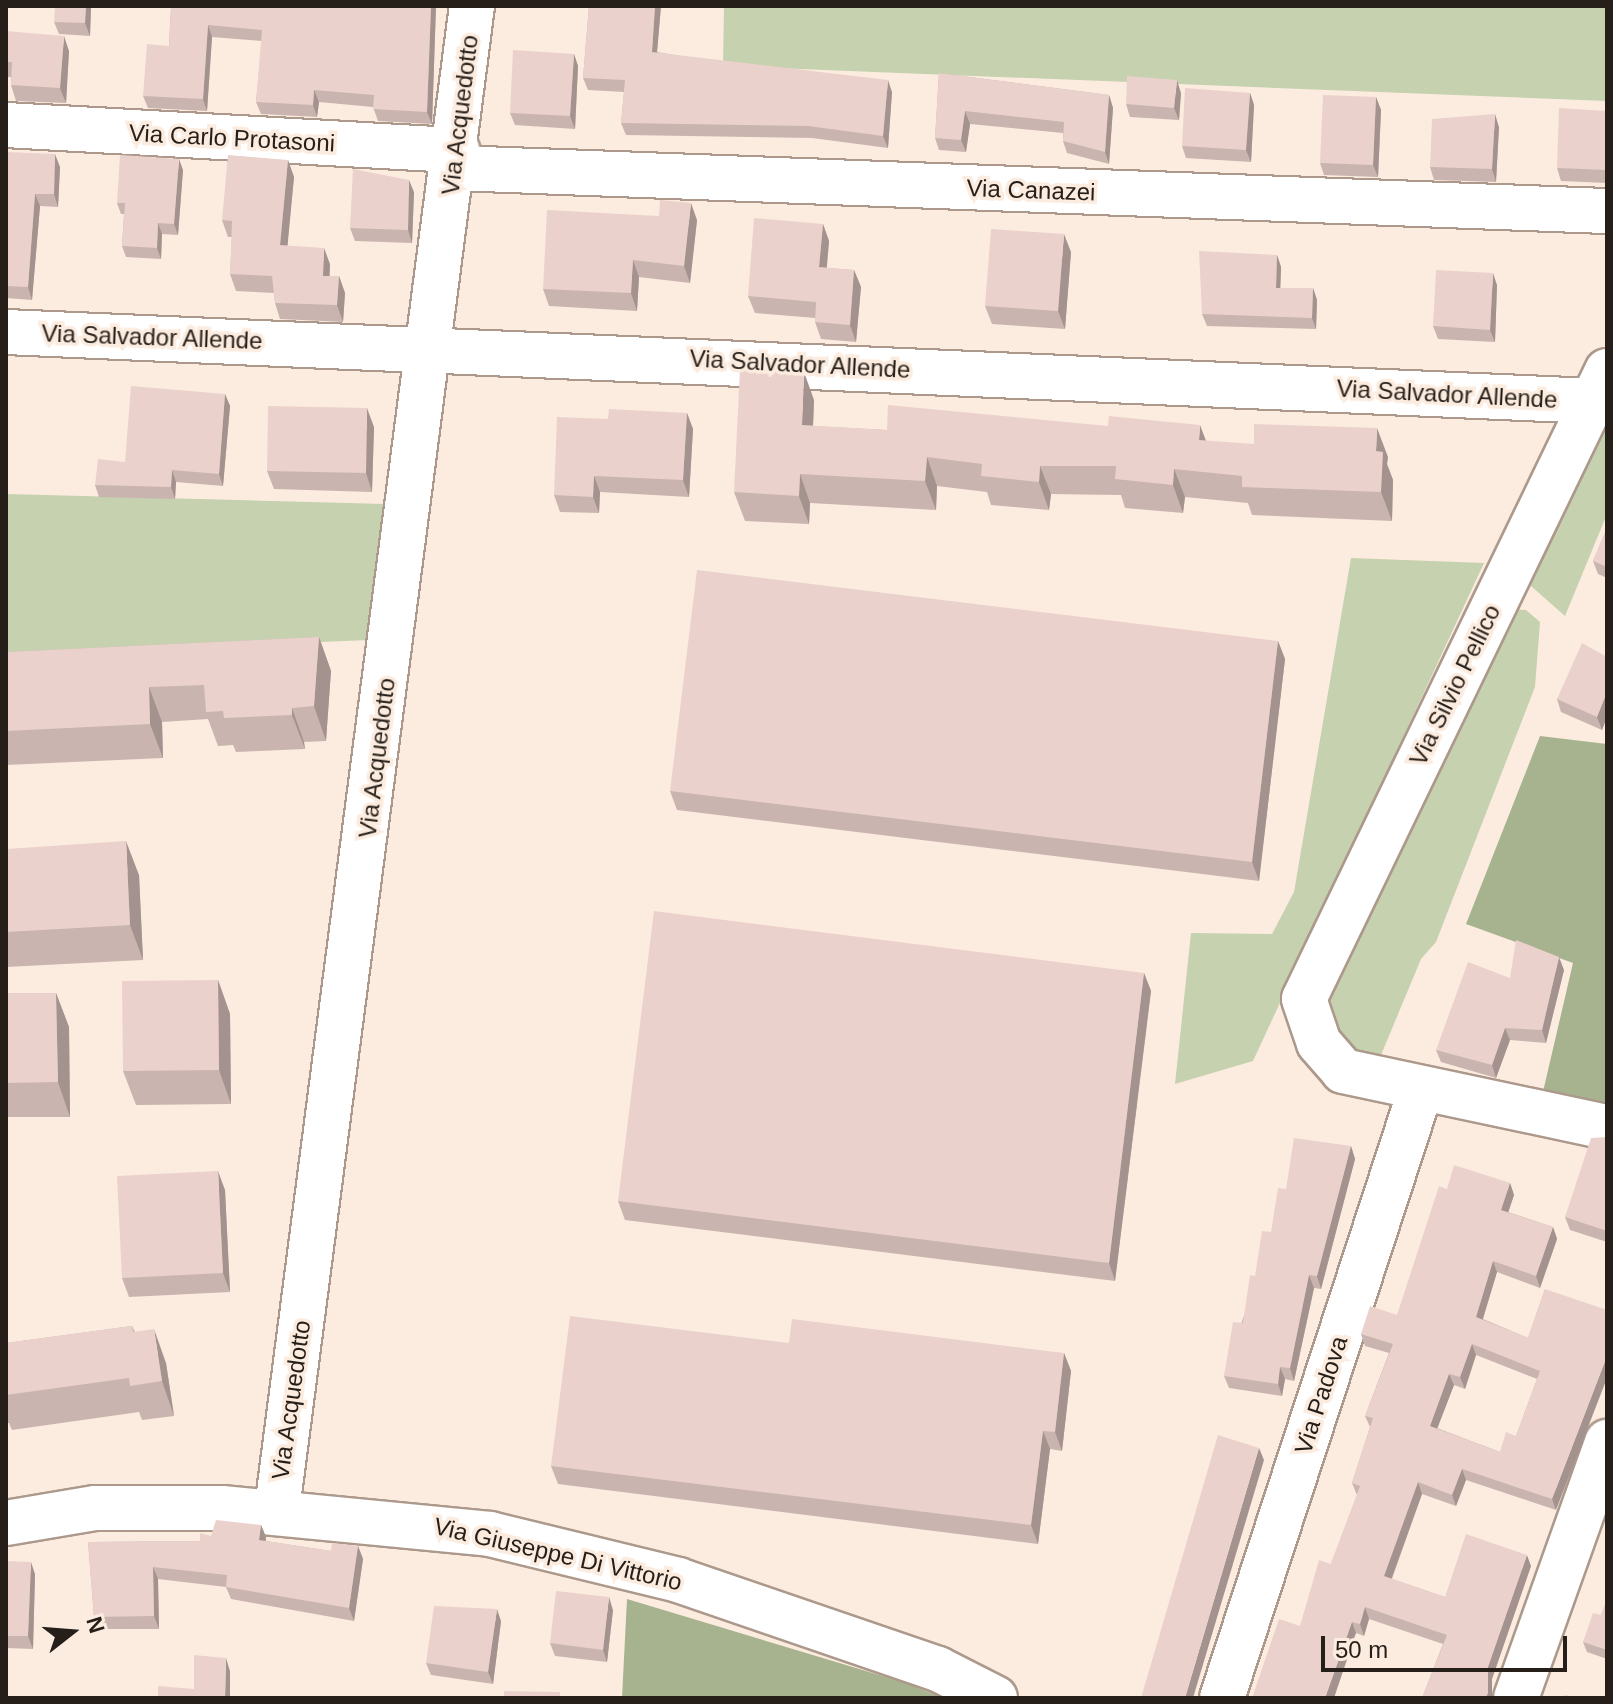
<!DOCTYPE html>
<html>
<head>
<meta charset="utf-8">
<style>
  body { margin:0 }
  #map { position:relative; width:1613px; height:1704px; overflow:hidden; background:#fcecdf; font-family:Helvetica,sans-serif }
  div>[style] { position:absolute }
  [style*='--x'] { left:calc(var(--x)*1px); top:calc(var(--y)*1px); width:calc(var(--w)*1px); rotate:calc(var(--a)*1deg) }
  .green>* { inset:0; background:#c5d1af }
  .forest>* { inset:0; background:#a7b38f }
  .roads { filter:drop-shadow(2px 0 #ac998b) drop-shadow(-2px 0 #ac998b) drop-shadow(0 2px #ac998b) drop-shadow(0 -2px #ac998b) }
  .minor>* { height:44px; margin:-22px; padding:0 22px; transform-origin:22px; border-radius:22px; background:#fff }
  .wall>* { inset:0; background:#cab4af }
  .shaded-wall>* { inset:0; background:#a4928f }
  .building>* { inset:0; background:#ebd1cc }
  span { translate:-50% -50%; white-space:nowrap; text-align:center; line-height:1.15; -webkit-text-stroke:7px #fcecdf; paint-order:stroke }
  .street-label { font-size:24px; color:#261f19 }
  .frame { position:absolute; inset:0; border:8px solid #261f19; pointer-events:none }
  .north { position:absolute; left:32px; top:1592px; width:80px; height:80px; -webkit-text-stroke:6px #fcecdf; paint-order:stroke; rotate:73deg; font-size:22px; font-weight:700; line-height:32px; text-align:center; color:#261f19 }
  .north::after { content:''; display:block; margin:auto; width:28px; height:36px; background:#261f19; clip-path:polygon(50% 0,100% 100%,50% 72%,0 100%) }
  .scale { position:absolute; left:1321px; top:1636px; width:246px; height:36px; box-sizing:border-box; border:4px solid #261f19; border-top:0; padding-left:10px; font-size:24px; line-height:28px; white-space:nowrap; color:#261f19; -webkit-text-stroke:6px #fcecdf; paint-order:stroke }
</style>
</head>
<body>
<div id="map">
  <div class="green">
    <i style="clip-path:polygon(724px 6px,1607px 6px,1607px 101px,723px 66px)"></i>
    <i style="clip-path:polygon(1607px 410px,1607px 514px,1565px 616px,1531px 586px,1527px 572px)"></i>
    <i style="clip-path:polygon(6px 494px,385px 504px,369px 640px,6px 655px)"></i>
    <i style="clip-path:polygon(1351px 558px,1484px 563px,1253px 1061px,1175px 1084px,1191px 933px,1272px 934px,1294px 892px)"></i>
    <i style="clip-path:polygon(1509px 609px,1526px 610px,1540px 622px,1535px 687px,1436px 942px,1421px 959px,1381px 1055px,1344px 1056px,1322px 998px)"></i>
  </div>
  <div class="forest">
    <i style="clip-path:polygon(1540px 736px,1607px 744px,1607px 1106px,1542px 1096px,1573px 963px,1466px 924px)"></i>
    <i style="clip-path:polygon(627px 1599px,906px 1683px,943px 1698px,622px 1698px)"></i>
  </div>
  <div class="roads">
    <div class="minor">
      <i style="--x:6;--y:125;--w:452;--a:3.2"></i>
      <i style="--x:455;--y:168;--w:1153;--a:2.14"></i>
      <i style="--x:6;--y:332;--w:1589;--a:2.49"></i>
      <i style="--x:1607;--y:371;--w:697;--a:115.76"></i>
      <i style="--x:1304;--y:999;--w:46;--a:71.2"></i>
      <i style="--x:1319;--y:1043;--w:37;--a:49"></i>
      <i style="--x:1343;--y:1071;--w:270;--a:12"></i>
      <i style="--x:277;--y:1509;--w:1516;--a:-82.61"></i>
      <i style="--x:6;--y:1523;--w:90;--a:-9.6"></i>
      <i style="--x:95;--y:1508;--w:127;--a:0"></i>
      <i style="--x:222;--y:1508;--w:269;--a:5.5"></i>
      <i style="--x:490;--y:1534;--w:194;--a:13.7"></i>
      <i style="--x:678;--y:1580;--w:275;--a:18.9"></i>
      <i style="--x:938;--y:1669;--w:64;--a:27"></i>
      <i style="--x:1222;--y:1698;--w:638;--a:-71.91"></i>
      <i style="--x:1516;--y:1698;--w:272;--a:-70.4"></i>
    </div>
  </div>
  <div class="wall">
    <i style="clip-path:polygon(91px 6px,90px 36px,59px 34px,54px 22px)"></i>
    <i style="clip-path:polygon(171px 6px,436px 6px,432px 124px,378px 121px,373px 107px,319px 102px,317px 117px,261px 114px,256px 102px,262px 41px,212px 37px,207px 111px,148px 108px,143px 96px,169px 46px)"></i>
    <i style="clip-path:polygon(589px 6px,661px 6px,657px 52px,892px 92px,888px 148px,812px 138px,626px 135px,621px 123px,624px 92px,588px 90px,583px 78px)"></i>
    <i style="clip-path:polygon(6px 31px,69px 51px,66px 103px,16px 101px,11px 85px,11px 77px,6px 77px)"></i>
    <i style="clip-path:polygon(574px 54px,578px 66px,575px 129px,515px 125px,510px 113px)"></i>
    <i style="clip-path:polygon(939px 73px,1109px 95px,1113px 108px,1109px 164px,1067px 153px,1063px 141px,1063px 133px,970px 124px,966px 152px,939px 150px,935px 138px)"></i>
    <i style="clip-path:polygon(1181px 93px,1179px 120px,1130px 117px,1126px 104px)"></i>
    <i style="clip-path:polygon(1250px 93px,1254px 105px,1251px 162px,1186px 158px,1182px 146px)"></i>
    <i style="clip-path:polygon(1376px 97px,1381px 110px,1378px 177px,1324px 175px,1320px 163px)"></i>
    <i style="clip-path:polygon(1607px 111px,1607px 183px,1561px 181px,1557px 168px)"></i>
    <i style="clip-path:polygon(1499px 127px,1496px 182px,1434px 180px,1430px 167px)"></i>
    <i style="clip-path:polygon(6px 152px,60px 167px,58px 207px,40px 206px,32px 300px,6px 298px)"></i>
    <i style="clip-path:polygon(288px 160px,294px 177px,287px 246px,330px 264px,329px 276px,339px 276px,345px 293px,343px 322px,280px 319px,275px 303px,274px 293px,236px 291px,230px 274px,232px 237px,228px 237px,222px 220px)"></i>
    <i style="clip-path:polygon(183px 170px,178px 235px,162px 234px,161px 259px,126px 257px,122px 246px,124px 214px,121px 214px,117px 203px)"></i>
    <i style="clip-path:polygon(414px 192px,412px 243px,355px 241px,350px 228px)"></i>
    <i style="clip-path:polygon(697px 220px,690px 283px,639px 277px,637px 311px,549px 306px,543px 289px)"></i>
    <i style="clip-path:polygon(823px 224px,829px 241px,827px 268px,854px 270px,861px 287px,856px 342px,821px 339px,815px 322px,815px 318px,755px 313px,748px 296px)"></i>
    <i style="clip-path:polygon(1071px 252px,1065px 329px,992px 324px,985px 306px)"></i>
    <i style="clip-path:polygon(1277px 255px,1281px 267px,1280px 288px,1313px 288px,1317px 300px,1316px 329px,1207px 326px,1202px 314px)"></i>
    <i style="clip-path:polygon(1497px 285px,1495px 342px,1438px 339px,1433px 326px)"></i>
    <i style="clip-path:polygon(225px 394px,230px 406px,223px 486px,176px 482px,175px 499px,99px 497px,95px 485px,125px 462px)"></i>
    <i style="clip-path:polygon(814px 400px,813px 426px,887px 430px,1206px 441px,1388px 457px,1387px 464px,1393px 480px,1392px 521px,1252px 515px,1248px 503px,1185px 497px,1183px 513px,1125px 508px,1121px 495px,1051px 494px,1049px 510px,991px 505px,987px 492px,937px 486px,936px 510px,810px 503px,809px 524px,745px 521px,734px 492px)"></i>
    <i style="clip-path:polygon(687px 413px,693px 429px,689px 497px,600px 492px,599px 513px,560px 512px,554px 495px,608px 419px)"></i>
    <i style="clip-path:polygon(374px 427px,372px 492px,274px 489px,267px 471px)"></i>
    <i style="clip-path:polygon(1607px 528px,1607px 578px,1598px 574px,1593px 561px)"></i>
    <i style="clip-path:polygon(319px 637px,331px 671px,326px 741px,304px 742px,305px 749px,236px 752px,233px 745px,218px 746px,208px 719px,162px 722px,163px 758px,6px 765px,6px 652px)"></i>
    <i style="clip-path:polygon(1278px 641px,1285px 659px,1259px 881px,677px 810px,670px 791px)"></i>
    <i style="clip-path:polygon(1607px 657px,1607px 717px,1602px 730px,1561px 712px,1557px 699px)"></i>
    <i style="clip-path:polygon(6px 849px,139px 875px,143px 960px,6px 967px)"></i>
    <i style="clip-path:polygon(1564px 970px,1546px 1043px,1510px 1040px,1496px 1078px,1441px 1062px,1436px 1050px,1510px 978px)"></i>
    <i style="clip-path:polygon(1144px 973px,1151px 991px,1115px 1281px,625px 1220px,618px 1201px)"></i>
    <i style="clip-path:polygon(218px 980px,230px 1014px,231px 1104px,136px 1105px,123px 1071px)"></i>
    <i style="clip-path:polygon(6px 993px,56px 993px,69px 1027px,70px 1117px,6px 1117px)"></i>
    <i style="clip-path:polygon(1607px 1137px,1607px 1242px,1570px 1230px,1565px 1217px)"></i>
    <i style="clip-path:polygon(1351px 1146px,1355px 1159px,1321px 1289px,1314px 1288px,1294px 1381px,1285px 1379px,1282px 1396px,1229px 1388px,1224px 1376px,1286px 1189px)"></i>
    <i style="clip-path:polygon(evenodd,1510px 1183px,1514px 1195px,1508px 1212px,1553px 1227px,1557px 1239px,1540px 1288px,1497px 1272px,1483px 1319px,1528px 1338px,1545px 1289px,1556px 1510px,1466px 1480px,1456px 1506px,1422px 1494px,1392px 1579px,1445px 1597px,1531px 1566px,1492px 1679px,1492px 1698px,1422px 1698px,1443px 1644px,1369px 1619px,1364px 1636px,1356px 1633px,1300px 1626px,1331px 1564px,1357px 1495px,1352px 1483px,1370px 1427px,1365px 1416px,1389px 1353px,1365px 1346px,1361px 1334px,1397px 1315px,1447px 1189px,1510px 1183px,1476px 1355px,1537px 1379px,1516px 1436px,1500px 1452px,1437px 1428px,1454px 1385px,1465px 1389px,1476px 1355px)"></i>
    <i style="clip-path:polygon(225px 1190px,230px 1292px,129px 1297px,122px 1278px)"></i>
    <i style="clip-path:polygon(132px 1326px,135px 1332px,166px 1363px,174px 1416px,142px 1420px,139px 1412px,12px 1430px,9px 1423px,6px 1423px,6px 1343px)"></i>
    <i style="clip-path:polygon(789px 1343px,1064px 1353px,1071px 1371px,1062px 1451px,1050px 1449px,1038px 1544px,558px 1484px,551px 1466px)"></i>
    <i style="clip-path:polygon(261px 1525px,266px 1537px,266px 1541px,331px 1551px,358px 1546px,363px 1559px,354px 1621px,231px 1599px,226px 1587px,158px 1579px,159px 1629px,98px 1629px,94px 1617px,88px 1542px,200px 1541px,211px 1536px)"></i>
    <i style="clip-path:polygon(6px 1561px,35px 1574px,33px 1649px,6px 1648px)"></i>
    <i style="clip-path:polygon(1607px 1600px,1607px 1659px,1587px 1652px,1583px 1642px,1601px 1615px)"></i>
    <i style="clip-path:polygon(613px 1610px,607px 1662px,555px 1656px,550px 1643px)"></i>
    <i style="clip-path:polygon(501px 1621px,493px 1684px,431px 1675px,426px 1663px)"></i>
  </div>
  <div class="shaded-wall">
    <i style="clip-path:polygon(86px 6px,91px 6px,90px 36px,85px 23px)"></i>
    <i style="clip-path:polygon(431px 6px,436px 6px,432px 124px,427px 112px)"></i>
    <i style="clip-path:polygon(655px 6px,661px 6px,656px 64px,652px 52px)"></i>
    <i style="clip-path:polygon(208px 25px,212px 37px,207px 111px,203px 99px)"></i>
    <i style="clip-path:polygon(64px 36px,69px 51px,66px 103px,60px 88px)"></i>
    <i style="clip-path:polygon(574px 54px,578px 66px,575px 129px,570px 116px)"></i>
    <i style="clip-path:polygon(888px 80px,892px 92px,888px 148px,883px 136px)"></i>
    <i style="clip-path:polygon(1177px 80px,1181px 93px,1179px 120px,1174px 108px)"></i>
    <i style="clip-path:polygon(314px 90px,319px 102px,317px 117px,313px 105px)"></i>
    <i style="clip-path:polygon(1250px 93px,1254px 105px,1251px 162px,1246px 150px)"></i>
    <i style="clip-path:polygon(1109px 95px,1113px 108px,1109px 164px,1105px 152px)"></i>
    <i style="clip-path:polygon(1376px 97px,1381px 110px,1378px 177px,1373px 165px)"></i>
    <i style="clip-path:polygon(965px 111px,970px 124px,966px 152px,961px 140px)"></i>
    <i style="clip-path:polygon(1495px 114px,1499px 127px,1496px 182px,1492px 169px)"></i>
    <i style="clip-path:polygon(55px 154px,60px 167px,58px 207px,54px 194px)"></i>
    <i style="clip-path:polygon(179px 159px,183px 170px,178px 235px,174px 224px)"></i>
    <i style="clip-path:polygon(288px 160px,294px 177px,286px 262px,280px 245px)"></i>
    <i style="clip-path:polygon(409px 180px,414px 192px,412px 243px,408px 230px)"></i>
    <i style="clip-path:polygon(35px 194px,40px 206px,32px 300px,28px 287px)"></i>
    <i style="clip-path:polygon(691px 203px,697px 220px,690px 283px,684px 266px)"></i>
    <i style="clip-path:polygon(158px 223px,162px 234px,161px 259px,157px 248px)"></i>
    <i style="clip-path:polygon(823px 224px,829px 241px,825px 284px,819px 267px)"></i>
    <i style="clip-path:polygon(1064px 234px,1071px 252px,1065px 329px,1058px 311px)"></i>
    <i style="clip-path:polygon(324px 248px,330px 264px,329px 292px,323px 276px)"></i>
    <i style="clip-path:polygon(1277px 255px,1281px 267px,1280px 299px,1276px 288px)"></i>
    <i style="clip-path:polygon(633px 260px,639px 277px,637px 311px,631px 293px)"></i>
    <i style="clip-path:polygon(854px 270px,861px 287px,856px 342px,850px 325px)"></i>
    <i style="clip-path:polygon(1493px 273px,1497px 285px,1495px 342px,1490px 330px)"></i>
    <i style="clip-path:polygon(339px 276px,345px 293px,343px 322px,337px 305px)"></i>
    <i style="clip-path:polygon(1313px 288px,1317px 300px,1316px 329px,1312px 318px)"></i>
    <i style="clip-path:polygon(804px 372px,814px 400px,812px 454px,802px 425px)"></i>
    <i style="clip-path:polygon(225px 394px,230px 406px,223px 486px,219px 474px)"></i>
    <i style="clip-path:polygon(367px 408px,374px 427px,372px 492px,366px 473px)"></i>
    <i style="clip-path:polygon(687px 413px,693px 429px,689px 497px,683px 480px)"></i>
    <i style="clip-path:polygon(1200px 425px,1211px 454px,1199px 440px)"></i>
    <i style="clip-path:polygon(1377px 428px,1388px 457px,1387px 464px,1393px 480px,1392px 521px,1381px 492px,1376px 451px)"></i>
    <i style="clip-path:polygon(927px 457px,937px 486px,936px 510px,925px 481px)"></i>
    <i style="clip-path:polygon(1040px 466px,1051px 494px,1049px 510px,1039px 482px)"></i>
    <i style="clip-path:polygon(1174px 469px,1185px 497px,1183px 513px,1173px 485px)"></i>
    <i style="clip-path:polygon(172px 470px,176px 482px,175px 499px,171px 487px)"></i>
    <i style="clip-path:polygon(800px 474px,810px 503px,809px 524px,799px 496px)"></i>
    <i style="clip-path:polygon(594px 476px,600px 492px,599px 513px,593px 497px)"></i>
    <i style="clip-path:polygon(319px 637px,331px 671px,326px 741px,314px 706px)"></i>
    <i style="clip-path:polygon(1278px 641px,1285px 659px,1259px 881px,1252px 862px)"></i>
    <i style="clip-path:polygon(149px 687px,162px 722px,163px 758px,150px 724px)"></i>
    <i style="clip-path:polygon(1607px 692px,1607px 717px,1602px 730px,1597px 717px)"></i>
    <i style="clip-path:polygon(292px 708px,304px 742px,305px 749px,292px 715px)"></i>
    <i style="clip-path:polygon(126px 841px,139px 875px,143px 960px,130px 925px)"></i>
    <i style="clip-path:polygon(1559px 957px,1564px 970px,1546px 1043px,1542px 1030px)"></i>
    <i style="clip-path:polygon(1144px 973px,1151px 991px,1115px 1281px,1109px 1263px)"></i>
    <i style="clip-path:polygon(218px 980px,230px 1014px,231px 1104px,219px 1070px)"></i>
    <i style="clip-path:polygon(56px 993px,69px 1027px,70px 1117px,58px 1082px)"></i>
    <i style="clip-path:polygon(1505px 1028px,1510px 1040px,1496px 1078px,1492px 1065px)"></i>
    <i style="clip-path:polygon(1351px 1146px,1355px 1159px,1321px 1289px,1317px 1276px)"></i>
    <i style="clip-path:polygon(218px 1171px,225px 1190px,230px 1292px,223px 1273px)"></i>
    <i style="clip-path:polygon(1510px 1183px,1514px 1195px,1505px 1222px,1501px 1210px)"></i>
    <i style="clip-path:polygon(1553px 1227px,1557px 1239px,1540px 1288px,1536px 1276px)"></i>
    <i style="clip-path:polygon(1493px 1261px,1497px 1272px,1480px 1328px,1476px 1317px)"></i>
    <i style="clip-path:polygon(1309px 1275px,1314px 1288px,1294px 1381px,1290px 1368px)"></i>
    <i style="clip-path:polygon(154px 1329px,166px 1363px,174px 1416px,162px 1381px)"></i>
    <i style="clip-path:polygon(1472px 1344px,1476px 1355px,1465px 1389px,1460px 1377px)"></i>
    <i style="clip-path:polygon(1064px 1353px,1071px 1371px,1062px 1451px,1055px 1432px)"></i>
    <i style="clip-path:polygon(1607px 1356px,1607px 1378px,1556px 1510px,1552px 1499px)"></i>
    <i style="clip-path:polygon(1280px 1367px,1285px 1379px,1282px 1396px,1278px 1384px)"></i>
    <i style="clip-path:polygon(1449px 1374px,1454px 1385px,1434px 1437px,1430px 1426px)"></i>
    <i style="clip-path:polygon(1043px 1431px,1050px 1449px,1038px 1544px,1031px 1525px)"></i>
    <i style="clip-path:polygon(1259px 1448px,1264px 1460px,1193px 1698px,1185px 1698px)"></i>
    <i style="clip-path:polygon(1462px 1469px,1466px 1480px,1456px 1506px,1452px 1495px)"></i>
    <i style="clip-path:polygon(1418px 1482px,1422px 1494px,1388px 1588px,1384px 1576px)"></i>
    <i style="clip-path:polygon(261px 1525px,266px 1537px,264px 1552px,259px 1540px)"></i>
    <i style="clip-path:polygon(358px 1546px,363px 1559px,354px 1621px,349px 1608px)"></i>
    <i style="clip-path:polygon(1527px 1555px,1531px 1566px,1492px 1679px,1492px 1698px,1486px 1698px,1488px 1667px)"></i>
    <i style="clip-path:polygon(31px 1562px,35px 1574px,33px 1649px,28px 1636px)"></i>
    <i style="clip-path:polygon(153px 1567px,158px 1579px,159px 1629px,154px 1616px)"></i>
    <i style="clip-path:polygon(609px 1597px,613px 1610px,607px 1662px,603px 1650px)"></i>
    <i style="clip-path:polygon(1365px 1607px,1369px 1619px,1364px 1636px,1360px 1624px)"></i>
    <i style="clip-path:polygon(497px 1609px,501px 1621px,493px 1684px,488px 1672px)"></i>
    <i style="clip-path:polygon(1352px 1622px,1356px 1633px,1334px 1698px,1325px 1698px)"></i>
    <i style="clip-path:polygon(226px 1658px,230px 1671px,230px 1698px,225px 1698px)"></i>
  </div>
  <div class="building">
    <i style="clip-path:polygon(55px 6px,86px 6px,85px 23px,54px 22px)"></i>
    <i style="clip-path:polygon(171px 6px,431px 6px,427px 112px,373px 109px,374px 95px,314px 90px,313px 105px,256px 102px,262px 30px,208px 25px,203px 99px,143px 96px,147px 44px,169px 46px)"></i>
    <i style="clip-path:polygon(589px 6px,655px 6px,652px 52px,888px 80px,883px 136px,808px 126px,621px 123px,625px 80px,583px 78px)"></i>
    <i style="clip-path:polygon(6px 31px,64px 36px,60px 88px,11px 85px,12px 62px,6px 62px)"></i>
    <i style="clip-path:polygon(513px 50px,574px 54px,570px 116px,510px 113px)"></i>
    <i style="clip-path:polygon(939px 73px,1109px 95px,1105px 152px,1063px 141px,1064px 122px,965px 111px,961px 140px,935px 138px)"></i>
    <i style="clip-path:polygon(1127px 76px,1177px 80px,1174px 108px,1126px 104px)"></i>
    <i style="clip-path:polygon(1185px 88px,1250px 93px,1246px 150px,1182px 146px)"></i>
    <i style="clip-path:polygon(1323px 95px,1376px 97px,1373px 165px,1320px 163px)"></i>
    <i style="clip-path:polygon(1559px 108px,1607px 111px,1607px 170px,1557px 168px)"></i>
    <i style="clip-path:polygon(1495px 114px,1492px 169px,1430px 167px,1432px 119px)"></i>
    <i style="clip-path:polygon(6px 152px,55px 154px,54px 194px,35px 194px,28px 287px,6px 286px)"></i>
    <i style="clip-path:polygon(120px 155px,179px 159px,174px 224px,158px 223px,157px 248px,122px 246px,125px 203px,117px 203px)"></i>
    <i style="clip-path:polygon(228px 155px,288px 160px,280px 245px,324px 248px,323px 276px,339px 276px,337px 305px,275px 303px,272px 276px,230px 274px,232px 221px,222px 220px)"></i>
    <i style="clip-path:polygon(353px 169px,409px 180px,408px 230px,350px 228px)"></i>
    <i style="clip-path:polygon(660px 200px,691px 203px,684px 266px,633px 260px,631px 293px,543px 289px,547px 210px,659px 216px)"></i>
    <i style="clip-path:polygon(754px 218px,823px 224px,819px 267px,854px 270px,850px 325px,815px 322px,816px 302px,748px 296px)"></i>
    <i style="clip-path:polygon(991px 229px,1064px 234px,1058px 311px,985px 306px)"></i>
    <i style="clip-path:polygon(1199px 251px,1277px 255px,1276px 288px,1313px 288px,1312px 318px,1202px 314px)"></i>
    <i style="clip-path:polygon(1436px 270px,1493px 273px,1490px 330px,1433px 326px)"></i>
    <i style="clip-path:polygon(740px 369px,804px 372px,802px 425px,887px 430px,888px 405px,1108px 426px,1109px 416px,1200px 425px,1199px 440px,1254px 444px,1254px 424px,1377px 428px,1376px 451px,1383px 452px,1381px 492px,1242px 487px,1242px 476px,1174px 469px,1173px 485px,1115px 479px,1116px 466px,1040px 466px,1039px 482px,981px 476px,982px 464px,927px 457px,925px 481px,800px 474px,799px 496px,734px 492px)"></i>
    <i style="clip-path:polygon(131px 386px,225px 394px,219px 474px,172px 470px,171px 487px,95px 485px,98px 459px,125px 462px)"></i>
    <i style="clip-path:polygon(268px 406px,367px 408px,366px 473px,267px 471px)"></i>
    <i style="clip-path:polygon(609px 409px,687px 413px,683px 480px,594px 476px,593px 497px,554px 495px,557px 417px,608px 419px)"></i>
    <i style="clip-path:polygon(1607px 528px,1607px 567px,1593px 561px)"></i>
    <i style="clip-path:polygon(697px 570px,1278px 641px,1252px 862px,670px 791px)"></i>
    <i style="clip-path:polygon(319px 637px,314px 706px,292px 708px,292px 715px,224px 718px,223px 711px,206px 712px,204px 685px,149px 687px,150px 724px,6px 731px,6px 652px)"></i>
    <i style="clip-path:polygon(1582px 643px,1607px 657px,1607px 692px,1597px 717px,1557px 699px)"></i>
    <i style="clip-path:polygon(126px 841px,130px 925px,6px 932px,6px 849px)"></i>
    <i style="clip-path:polygon(654px 911px,1144px 973px,1109px 1263px,618px 1201px)"></i>
    <i style="clip-path:polygon(1516px 940px,1559px 957px,1542px 1030px,1505px 1028px,1492px 1065px,1436px 1050px,1468px 962px,1510px 978px)"></i>
    <i style="clip-path:polygon(218px 980px,219px 1070px,123px 1071px,122px 981px)"></i>
    <i style="clip-path:polygon(6px 993px,56px 993px,58px 1082px,6px 1083px)"></i>
    <i style="clip-path:polygon(1607px 1137px,1607px 1231px,1565px 1217px,1591px 1138px)"></i>
    <i style="clip-path:polygon(1294px 1138px,1351px 1146px,1317px 1276px,1309px 1275px,1290px 1368px,1280px 1367px,1278px 1384px,1224px 1376px,1233px 1322px,1243px 1323px,1250px 1275px,1255px 1276px,1262px 1231px,1271px 1232px,1278px 1188px,1286px 1189px)"></i>
    <i style="clip-path:polygon(evenodd,1454px 1165px,1510px 1183px,1501px 1210px,1553px 1227px,1536px 1276px,1493px 1261px,1476px 1317px,1528px 1338px,1545px 1289px,1607px 1310px,1607px 1356px,1552px 1499px,1462px 1469px,1452px 1495px,1418px 1482px,1384px 1576px,1445px 1597px,1466px 1534px,1527px 1555px,1488px 1667px,1488px 1693px,1486px 1698px,1422px 1698px,1447px 1635px,1365px 1607px,1360px 1624px,1352px 1622px,1325px 1698px,1252px 1698px,1279px 1619px,1300px 1626px,1319px 1560px,1331px 1564px,1360px 1486px,1352px 1483px,1373px 1418px,1365px 1416px,1393px 1344px,1361px 1334px,1370px 1306px,1397px 1315px,1439px 1186px,1447px 1189px,1454px 1165px,1472px 1344px,1540px 1371px,1516px 1436px,1506px 1432px,1500px 1452px,1430px 1426px,1449px 1374px,1460px 1377px,1472px 1344px)"></i>
    <i style="clip-path:polygon(218px 1171px,223px 1273px,122px 1278px,117px 1176px)"></i>
    <i style="clip-path:polygon(570px 1316px,789px 1343px,792px 1319px,1064px 1353px,1055px 1432px,1043px 1431px,1031px 1525px,551px 1466px)"></i>
    <i style="clip-path:polygon(132px 1326px,133px 1332px,154px 1329px,162px 1381px,130px 1386px,129px 1378px,6px 1395px,6px 1343px)"></i>
    <i style="clip-path:polygon(1218px 1435px,1259px 1448px,1185px 1698px,1141px 1698px)"></i>
    <i style="clip-path:polygon(216px 1520px,261px 1525px,259px 1540px,331px 1551px,332px 1543px,358px 1546px,349px 1608px,226px 1587px,227px 1575px,153px 1567px,154px 1616px,94px 1617px,88px 1542px,200px 1541px,200px 1533px,211px 1536px)"></i>
    <i style="clip-path:polygon(6px 1561px,31px 1562px,28px 1636px,6px 1636px)"></i>
    <i style="clip-path:polygon(556px 1591px,609px 1597px,603px 1650px,550px 1643px)"></i>
    <i style="clip-path:polygon(1607px 1600px,1607px 1650px,1583px 1642px,1593px 1613px,1601px 1615px)"></i>
    <i style="clip-path:polygon(434px 1606px,497px 1609px,488px 1672px,426px 1663px)"></i>
    <i style="clip-path:polygon(194px 1655px,226px 1658px,225px 1698px,158px 1698px,158px 1686px,194px 1689px)"></i>
    <i style="clip-path:polygon(504px 1691px,560px 1692px,560px 1698px,504px 1698px)"></i>
    <i style="clip-path:polygon(1565px 1695px,1581px 1698px,1564px 1698px)"></i>
  </div>
  <div class="street-label">
    <span style="left:460px;top:115px;rotate:-83deg">Via Acquedotto</span>
    <span style="left:232px;top:138px;rotate:3deg">Via Carlo Protasoni</span>
    <span style="left:1031px;top:190px;rotate:2deg">Via Canazei</span>
    <span style="left:152px;top:337px;rotate:2deg">Via Salvador Allende</span>
    <span style="left:800px;top:364px;rotate:3deg">Via Salvador Allende</span>
    <span style="left:1447px;top:394px;rotate:3deg">Via Salvador Allende</span>
    <span style="left:1455px;top:685px;rotate:-64deg">Via Silvio Pellico</span>
    <span style="left:377px;top:758px;rotate:-83deg">Via Acquedotto</span>
    <span style="left:1321px;top:1395px;rotate:-72deg">Via Padova</span>
    <span style="left:291px;top:1400px;rotate:-82deg">Via Acquedotto</span>
    <span style="left:558px;top:1554px;rotate:13deg">Via Giuseppe Di Vittorio</span>
  </div>
  <div class="frame"></div>
  <div class="north">N</div>
  <div class="scale">50 m</div>
</div>
</body>
</html>
